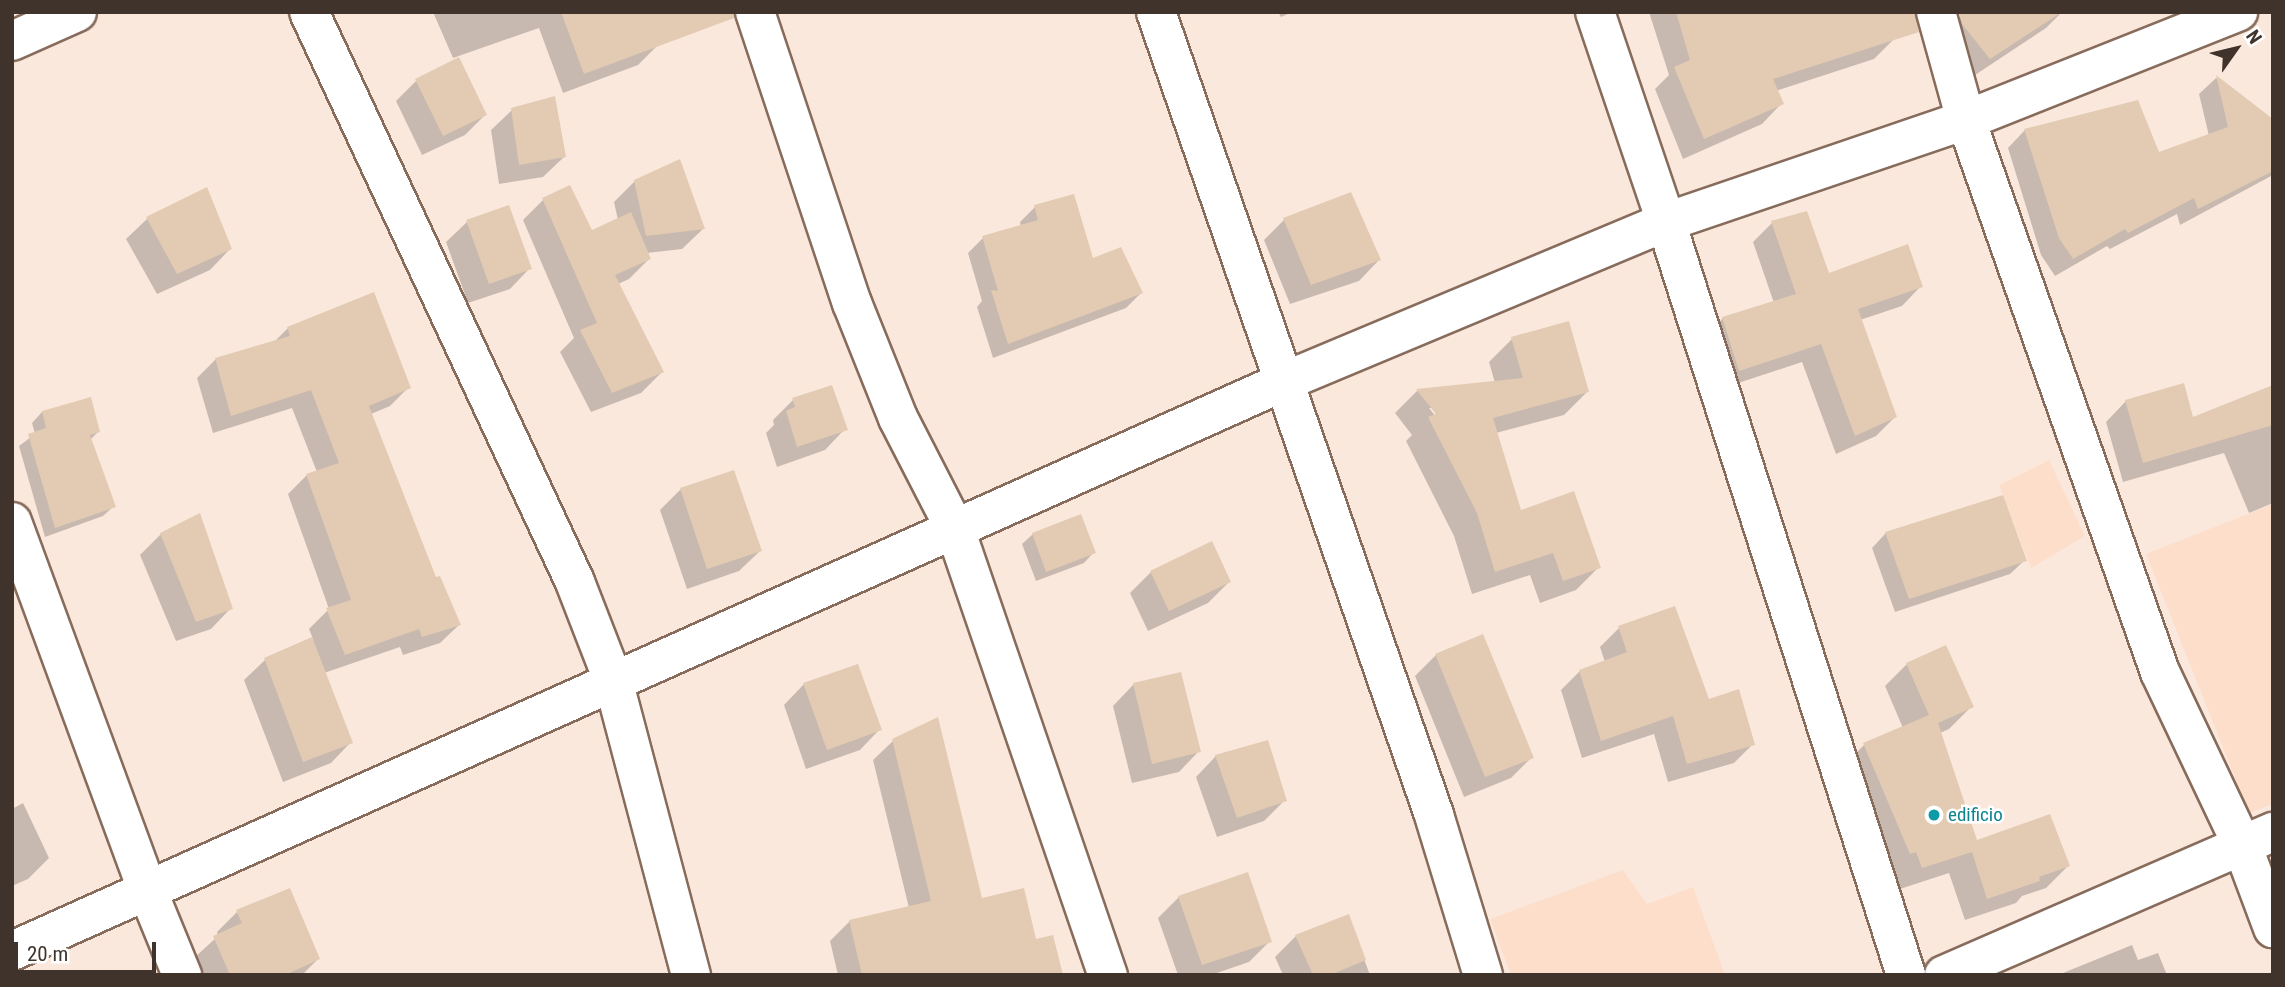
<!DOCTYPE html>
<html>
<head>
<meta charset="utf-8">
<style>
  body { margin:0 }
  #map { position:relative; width:2285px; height:987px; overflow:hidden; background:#fbe8dd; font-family:"Roboto Condensed",sans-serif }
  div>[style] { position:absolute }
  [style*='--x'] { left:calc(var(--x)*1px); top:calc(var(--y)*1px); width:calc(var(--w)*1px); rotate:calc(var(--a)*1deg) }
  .built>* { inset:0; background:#fcdecb }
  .shadow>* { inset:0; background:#0003 }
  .building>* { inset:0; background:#e2cbb2 }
  .roads { filter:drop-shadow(2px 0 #876c5c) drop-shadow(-2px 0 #876c5c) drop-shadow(0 2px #876c5c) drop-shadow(0 -2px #876c5c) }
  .street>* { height:38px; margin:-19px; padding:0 19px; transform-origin:19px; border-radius:19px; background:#fff }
  .dots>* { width:19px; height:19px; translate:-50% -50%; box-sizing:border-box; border:4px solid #fff; border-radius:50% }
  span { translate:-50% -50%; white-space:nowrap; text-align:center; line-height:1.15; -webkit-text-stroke:5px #fff; paint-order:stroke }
  .culture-label { font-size:19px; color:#0d838f }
  .left { translate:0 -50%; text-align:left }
  .frame { position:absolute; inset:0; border:14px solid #3f332c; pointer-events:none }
  .north { position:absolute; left:2201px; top:14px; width:70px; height:70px; -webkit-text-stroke:5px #fff; paint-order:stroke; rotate:56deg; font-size:19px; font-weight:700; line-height:28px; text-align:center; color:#3f332c }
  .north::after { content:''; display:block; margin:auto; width:24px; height:32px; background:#3f332c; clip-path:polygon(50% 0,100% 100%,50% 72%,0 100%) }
  .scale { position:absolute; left:14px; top:942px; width:142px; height:32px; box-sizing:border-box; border:4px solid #3f332c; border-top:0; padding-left:9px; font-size:21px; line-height:24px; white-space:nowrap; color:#3f332c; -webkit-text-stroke:5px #fff; paint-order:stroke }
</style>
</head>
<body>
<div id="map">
  <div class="built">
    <i style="clip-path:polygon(2049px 460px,2085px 536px,2031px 568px,1999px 485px)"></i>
    <i style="clip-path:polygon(2273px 504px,2273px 804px,2249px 813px,2146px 554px)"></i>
    <i style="clip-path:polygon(1623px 870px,1647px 904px,1693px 887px,1725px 975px,1511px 975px,1490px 919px)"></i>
  </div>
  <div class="shadow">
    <i style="clip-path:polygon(433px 12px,646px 12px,658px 45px,638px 65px,563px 93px,539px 28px,453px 58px)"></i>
    <i style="clip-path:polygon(1278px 12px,1292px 12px,1281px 17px)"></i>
    <i style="clip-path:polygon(1649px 12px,1886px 12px,1895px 38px,1874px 59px,1776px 91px,1782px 103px,1762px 124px,1683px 159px,1655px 89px,1669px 75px)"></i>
    <i style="clip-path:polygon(1966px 12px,2062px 12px,2046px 28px,1969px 79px,1940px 37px)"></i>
    <i style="clip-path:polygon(2216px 78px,2270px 120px,2273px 128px,2273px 175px,2180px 225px,2177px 214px,2110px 249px,2107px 246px,2055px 276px,2041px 255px,2008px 148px,2025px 130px,2158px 154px,2209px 136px,2199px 94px)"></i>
    <i style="clip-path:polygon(416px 81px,485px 115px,465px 135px,422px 155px,396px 101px)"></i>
    <i style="clip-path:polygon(512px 110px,564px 157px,543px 177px,499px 184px,491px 130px)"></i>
    <i style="clip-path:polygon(635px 181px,703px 229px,682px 249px,647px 253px,649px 259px,629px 279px,618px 284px,662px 372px,641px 393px,591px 412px,560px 352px,574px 338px,523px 220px,543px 200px,592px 232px,618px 220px,614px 202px)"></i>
    <i style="clip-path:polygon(206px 189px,230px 249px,210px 270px,157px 294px,126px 239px,147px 219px)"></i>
    <i style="clip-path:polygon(1035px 207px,1092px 261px,1141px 293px,1126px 308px,993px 358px,977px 307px,982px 301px,968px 253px,983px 238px,1021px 227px,1020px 222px)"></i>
    <i style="clip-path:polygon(1284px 220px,1379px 260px,1359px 281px,1290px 304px,1264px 240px)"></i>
    <i style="clip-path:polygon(467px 222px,530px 268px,510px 289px,468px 303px,446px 242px)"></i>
    <i style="clip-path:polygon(1772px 223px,1828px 275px,1921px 286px,1902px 306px,1860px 320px,1895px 417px,1876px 436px,1836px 454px,1802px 362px,1720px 389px,1704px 338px,1723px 318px,1774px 303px,1753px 242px)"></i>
    <i style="clip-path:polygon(288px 328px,409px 387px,390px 406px,371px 414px,435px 579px,459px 625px,440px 643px,403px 655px,400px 647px,324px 673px,351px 742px,331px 763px,283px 782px,244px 680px,265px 660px,313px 639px,309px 629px,329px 609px,288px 494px,307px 475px,317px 472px,292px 408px,213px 433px,197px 378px,216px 359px,274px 342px)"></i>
    <i style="clip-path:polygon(evenodd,1512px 339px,1587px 392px,1564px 415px,1496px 433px,1520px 512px,1599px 567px,1576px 590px,1540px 603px,1530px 575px,1472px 594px,1454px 536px,1406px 441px,1412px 435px,1395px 413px,1417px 391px,1495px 383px,1489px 362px,1512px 339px,1429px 408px,1433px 408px,1440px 422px,1429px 408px)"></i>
    <i style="clip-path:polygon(2273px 390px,2273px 503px,2249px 513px,2224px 453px,2123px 482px,2106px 422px,2126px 401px,2192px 420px)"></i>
    <i style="clip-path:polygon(793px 400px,845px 429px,825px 450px,777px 467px,766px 433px,774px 425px,773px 420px)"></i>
    <i style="clip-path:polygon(42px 412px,98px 432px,90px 440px,114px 506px,103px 516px,45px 537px,19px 446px,35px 434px,32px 423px)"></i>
    <i style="clip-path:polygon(733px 472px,760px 551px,739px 571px,687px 589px,660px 510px,680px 490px)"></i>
    <i style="clip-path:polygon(1886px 533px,2025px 560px,2010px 574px,1895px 612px,1872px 548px)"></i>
    <i style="clip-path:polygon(161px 534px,231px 608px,211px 629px,176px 641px,140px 555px)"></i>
    <i style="clip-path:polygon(1033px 534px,1094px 552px,1084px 563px,1036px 581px,1022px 544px)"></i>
    <i style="clip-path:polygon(1151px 572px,1229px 582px,1208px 603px,1148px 631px,1130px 593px)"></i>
    <i style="clip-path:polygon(1619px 628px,1708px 701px,1753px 744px,1734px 763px,1668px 782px,1654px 734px,1582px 758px,1561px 690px,1580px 671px,1605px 662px,1600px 647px)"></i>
    <i style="clip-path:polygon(1436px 655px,1532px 757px,1511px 778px,1464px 797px,1415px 676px)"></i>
    <i style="clip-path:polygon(1907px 664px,1971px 707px,1949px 729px,1940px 733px,1976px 842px,2068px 866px,2046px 888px,2022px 896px,2016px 903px,1965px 920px,1949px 873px,1900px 889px,1894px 873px,1888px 875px,1842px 767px,1864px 745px,1903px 728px,1885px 686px)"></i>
    <i style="clip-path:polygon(1180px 674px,1199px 751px,1179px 772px,1132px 783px,1113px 706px,1133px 685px)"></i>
    <i style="clip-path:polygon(804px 684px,880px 729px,860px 750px,806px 769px,784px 705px)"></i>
    <i style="clip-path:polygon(893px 741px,980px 900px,1035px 941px,1061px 975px,838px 975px,830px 941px,850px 921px,909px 908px,873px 760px)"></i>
    <i style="clip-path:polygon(1216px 756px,1285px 800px,1264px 821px,1217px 837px,1196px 777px)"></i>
    <i style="clip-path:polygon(23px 803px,49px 858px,28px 879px,12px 886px,12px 809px)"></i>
    <i style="clip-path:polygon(1179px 897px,1270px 941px,1249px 962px,1211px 975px,1178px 975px,1158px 918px)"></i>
    <i style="clip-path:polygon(237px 912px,318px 959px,302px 975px,201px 975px,194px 958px,218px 936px,217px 932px)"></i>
    <i style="clip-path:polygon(1348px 916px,1370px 975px,1283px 975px,1275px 957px,1296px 936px)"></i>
    <i style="clip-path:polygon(2132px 945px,2138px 960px,2158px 953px,2167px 975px,2058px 975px)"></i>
  </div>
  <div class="building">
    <i style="clip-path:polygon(561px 12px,734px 12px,734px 18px,584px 74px)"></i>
    <i style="clip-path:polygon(1676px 12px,1915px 12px,1919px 32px,1773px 79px,1784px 104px,1704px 139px,1674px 67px,1690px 60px)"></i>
    <i style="clip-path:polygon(1959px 12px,2062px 12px,1990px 59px,1962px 24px)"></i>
    <i style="clip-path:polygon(459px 57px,487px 115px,443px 136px,415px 79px)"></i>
    <i style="clip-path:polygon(2216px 75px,2273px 119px,2273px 171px,2198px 209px,2194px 198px,2128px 233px,2125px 229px,2073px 259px,2059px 238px,2024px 129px,2138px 100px,2159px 152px,2228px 127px)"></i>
    <i style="clip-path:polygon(555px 96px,566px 157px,519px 165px,511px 108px)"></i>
    <i style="clip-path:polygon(680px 159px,705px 229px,646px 236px,634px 180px)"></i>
    <i style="clip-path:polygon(570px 185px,592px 230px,631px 212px,651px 259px,615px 275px,664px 372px,612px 393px,580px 330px,597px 323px,542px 198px)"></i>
    <i style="clip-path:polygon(207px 187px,232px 249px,177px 274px,146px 217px)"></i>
    <i style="clip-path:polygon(1351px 192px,1381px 260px,1311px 285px,1283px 218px)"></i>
    <i style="clip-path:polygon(1074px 194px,1093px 258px,1121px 247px,1143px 293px,1008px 344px,991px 290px,998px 291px,982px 236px,1038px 220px,1034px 205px)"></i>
    <i style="clip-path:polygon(509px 205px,532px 269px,489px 284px,466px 220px)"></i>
    <i style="clip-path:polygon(1807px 211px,1829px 273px,1908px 244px,1923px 287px,1858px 309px,1897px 417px,1855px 436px,1821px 344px,1739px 371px,1722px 317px,1796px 294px,1771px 221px)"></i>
    <i style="clip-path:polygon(374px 292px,411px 388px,369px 406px,436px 577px,440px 576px,461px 625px,422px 637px,419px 629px,345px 655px,326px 608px,351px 600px,306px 474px,339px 463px,311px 390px,231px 416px,215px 358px,290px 336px,287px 327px)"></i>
    <i style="clip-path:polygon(1569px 321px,1589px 392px,1493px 418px,1521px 510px,1574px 491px,1601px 568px,1563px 581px,1553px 553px,1495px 572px,1477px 513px,1428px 417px,1436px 414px,1416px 389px,1523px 378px,1511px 337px)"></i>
    <i style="clip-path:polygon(2184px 383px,2193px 417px,2273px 385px,2273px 425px,2143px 463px,2125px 400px)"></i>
    <i style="clip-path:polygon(832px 385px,848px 430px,797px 447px,786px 411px,795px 407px,792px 398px)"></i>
    <i style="clip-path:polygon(91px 397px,100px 432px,90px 435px,116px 507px,55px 528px,28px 434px,46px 428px,42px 411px)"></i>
    <i style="clip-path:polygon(734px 470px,762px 551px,707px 569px,680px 488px)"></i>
    <i style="clip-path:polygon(2003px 495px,2027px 561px,1909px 599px,1885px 532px)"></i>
    <i style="clip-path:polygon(200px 513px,233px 609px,196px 622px,160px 533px)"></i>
    <i style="clip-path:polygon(1081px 514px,1096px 553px,1046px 572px,1032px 533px)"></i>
    <i style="clip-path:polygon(1212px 541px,1231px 582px,1169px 611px,1150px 571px)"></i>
    <i style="clip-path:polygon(1675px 606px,1709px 699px,1739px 689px,1755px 745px,1687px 764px,1673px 716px,1601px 741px,1579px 670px,1627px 652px,1618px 626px)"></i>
    <i style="clip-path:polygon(1483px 634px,1534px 758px,1485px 777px,1435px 654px)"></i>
    <i style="clip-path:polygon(312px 637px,353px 743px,303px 762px,264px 658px)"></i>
    <i style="clip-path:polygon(1946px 645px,1974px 707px,1938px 723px,1977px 840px,2050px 814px,2070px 866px,2039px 877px,2040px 881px,1987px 899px,1972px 852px,1922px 868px,1916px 852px,1910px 854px,1863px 743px,1929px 715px,1906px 663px)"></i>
    <i style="clip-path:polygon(858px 664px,882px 730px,827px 750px,803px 683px)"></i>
    <i style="clip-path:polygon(1181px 672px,1201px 752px,1152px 764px,1133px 683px)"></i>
    <i style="clip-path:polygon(938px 717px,982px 898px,1024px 888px,1036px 939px,1053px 935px,1063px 975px,862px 975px,849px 920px,931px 901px,892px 739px)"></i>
    <i style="clip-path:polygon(1268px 740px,1287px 801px,1237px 818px,1215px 755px)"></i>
    <i style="clip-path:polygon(1248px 872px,1272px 942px,1202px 965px,1178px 896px)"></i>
    <i style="clip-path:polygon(290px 888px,320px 959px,285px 975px,230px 975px,213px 936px,242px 923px,236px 910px)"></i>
    <i style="clip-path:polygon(1349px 914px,1366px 960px,1330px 975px,1313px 975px,1295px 935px)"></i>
  </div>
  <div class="roads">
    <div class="street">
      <i style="--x:309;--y:12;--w:629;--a:64.98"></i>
      <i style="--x:575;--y:582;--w:105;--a:68.8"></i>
      <i style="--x:613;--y:680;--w:305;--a:75.2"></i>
      <i style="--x:755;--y:12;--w:307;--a:71.6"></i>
      <i style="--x:852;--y:303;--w:124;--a:68.2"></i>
      <i style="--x:898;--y:418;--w:125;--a:62.8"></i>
      <i style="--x:955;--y:529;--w:472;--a:71.1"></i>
      <i style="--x:1156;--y:12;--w:850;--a:70.9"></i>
      <i style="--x:1434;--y:815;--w:167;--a:73"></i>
      <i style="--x:1595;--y:12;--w:222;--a:71.3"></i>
      <i style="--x:1666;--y:222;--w:790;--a:72.32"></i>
      <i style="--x:1936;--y:12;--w:112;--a:74.5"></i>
      <i style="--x:1966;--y:120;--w:585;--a:70.64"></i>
      <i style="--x:2160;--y:672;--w:191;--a:64.6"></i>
      <i style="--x:2242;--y:845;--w:89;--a:69.5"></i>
      <i style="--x:12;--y:41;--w:71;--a:-24"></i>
      <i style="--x:12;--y:522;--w:394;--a:69.8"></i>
      <i style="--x:148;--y:892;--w:90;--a:67.7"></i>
      <i style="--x:12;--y:951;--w:1393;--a:-24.12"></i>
      <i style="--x:1283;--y:382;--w:415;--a:-22.7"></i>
      <i style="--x:1666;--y:222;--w:317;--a:-18.8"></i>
      <i style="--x:1966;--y:120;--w:293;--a:-21.7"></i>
      <i style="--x:1944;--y:975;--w:359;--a:-23.5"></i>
    </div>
  </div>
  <div class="dots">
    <i style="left:1934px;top:815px;background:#0f9aa8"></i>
  </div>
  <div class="culture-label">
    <span class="left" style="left:1948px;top:815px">edificio</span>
  </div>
  <div class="frame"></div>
  <div class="north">N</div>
  <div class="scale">20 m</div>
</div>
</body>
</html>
